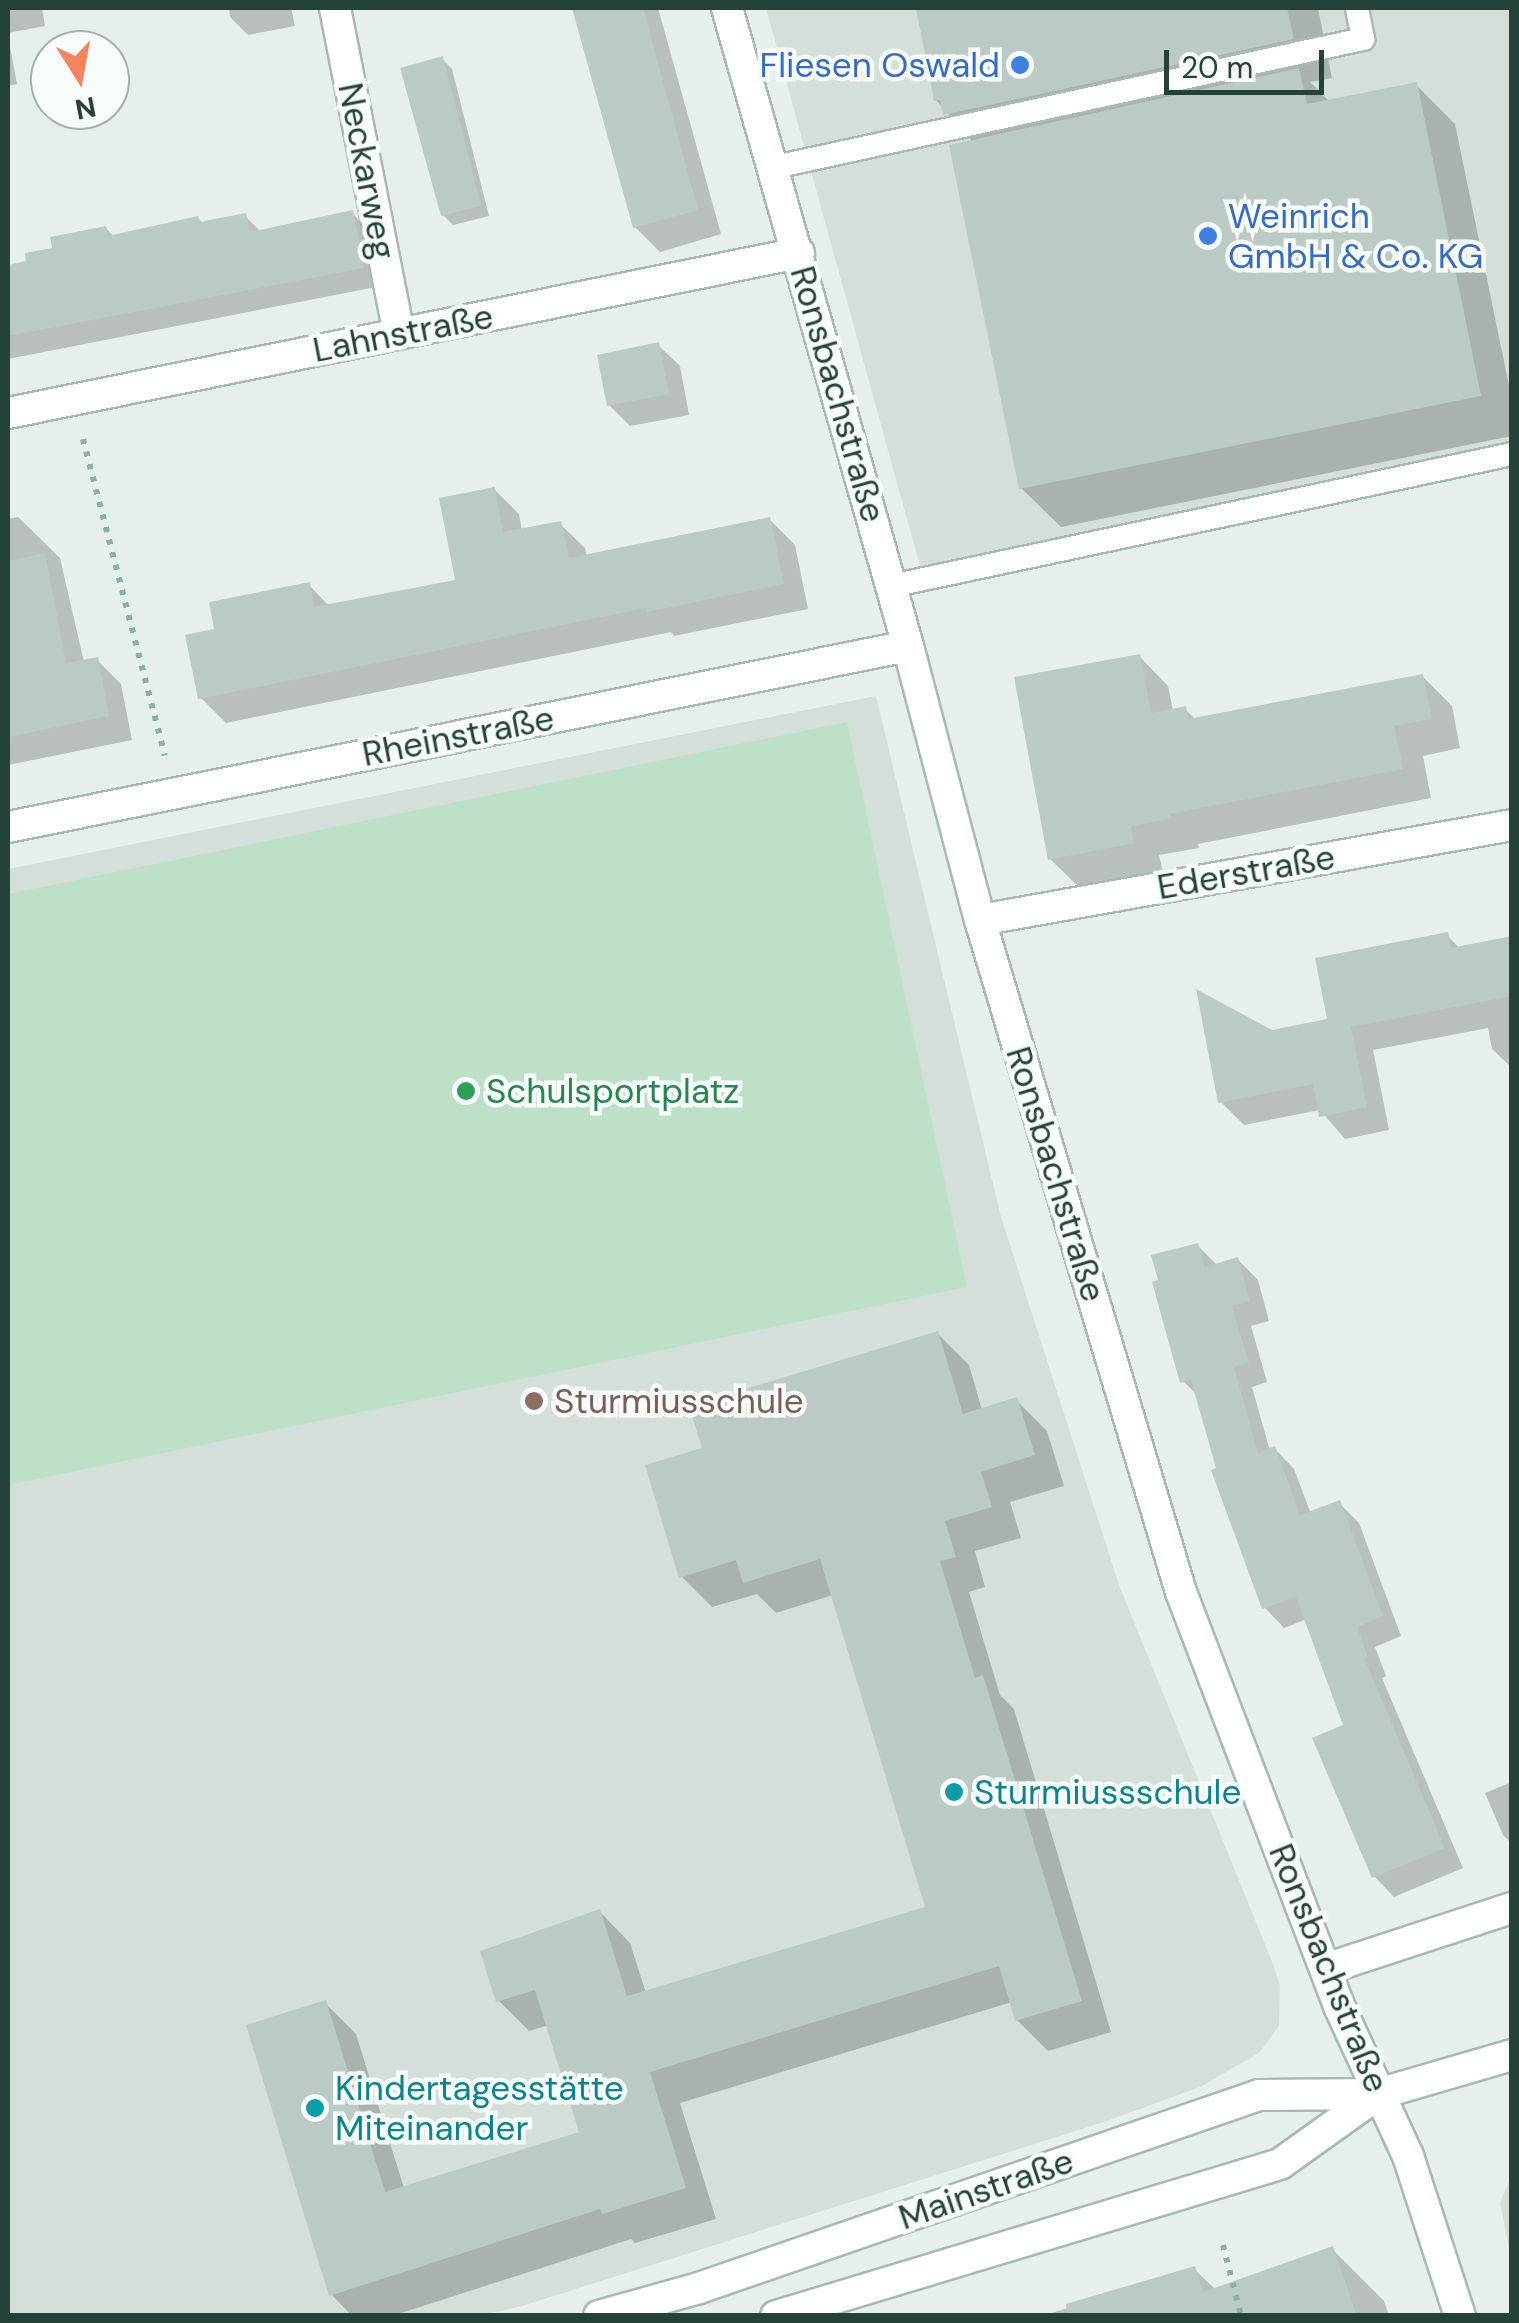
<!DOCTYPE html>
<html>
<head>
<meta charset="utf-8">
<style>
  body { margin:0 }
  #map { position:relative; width:1519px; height:2323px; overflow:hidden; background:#e6efeb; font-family:"DM Sans",sans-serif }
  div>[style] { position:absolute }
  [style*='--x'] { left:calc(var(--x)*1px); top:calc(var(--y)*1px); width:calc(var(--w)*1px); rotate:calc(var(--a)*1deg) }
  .built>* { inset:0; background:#d4dfda }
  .green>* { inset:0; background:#bfe0c8 }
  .shadow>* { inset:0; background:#0003 }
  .building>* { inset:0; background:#bbcac4 }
  .path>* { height:6px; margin-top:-3px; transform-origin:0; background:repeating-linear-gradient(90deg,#86b3a5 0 5px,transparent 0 13px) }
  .roads { filter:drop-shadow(2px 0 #a8b8b2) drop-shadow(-2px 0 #a8b8b2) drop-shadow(0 2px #a8b8b2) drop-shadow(0 -2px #a8b8b2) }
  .lane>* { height:22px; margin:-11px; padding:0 11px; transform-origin:11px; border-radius:11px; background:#fff }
  .street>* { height:30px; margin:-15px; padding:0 15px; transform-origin:15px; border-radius:15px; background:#fff }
  .secondary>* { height:30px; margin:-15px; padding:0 15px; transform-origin:15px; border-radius:15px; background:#fff }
  .dots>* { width:28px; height:28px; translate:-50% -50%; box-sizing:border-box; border:5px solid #f7fbf9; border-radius:50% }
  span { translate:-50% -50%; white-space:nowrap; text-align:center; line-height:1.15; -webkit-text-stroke:9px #f7fbf9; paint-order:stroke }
  .shop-label { font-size:35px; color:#366cbe }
  .right { translate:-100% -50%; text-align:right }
  .left { translate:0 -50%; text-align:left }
  .street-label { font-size:35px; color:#24423a }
  .leisure-label { font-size:35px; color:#27864d }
  .education-label { font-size:35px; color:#785e54 }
  .culture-label { font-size:35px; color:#0d838f }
  .frame { position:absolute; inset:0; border:10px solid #24423a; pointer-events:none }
  .north { position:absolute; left:30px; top:30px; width:100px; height:100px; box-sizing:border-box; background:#f7fbf9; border:2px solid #a3b1ad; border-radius:50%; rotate:169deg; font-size:28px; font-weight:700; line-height:40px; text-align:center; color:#24423a }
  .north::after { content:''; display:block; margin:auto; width:35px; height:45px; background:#f4845f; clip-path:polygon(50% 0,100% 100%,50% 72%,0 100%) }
  .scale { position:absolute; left:1164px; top:50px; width:160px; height:45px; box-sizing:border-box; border:5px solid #24423a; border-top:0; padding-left:12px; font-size:30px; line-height:35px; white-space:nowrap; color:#24423a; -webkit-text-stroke:8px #f7fbf9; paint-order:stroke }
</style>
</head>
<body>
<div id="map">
  <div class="built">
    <i style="clip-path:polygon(766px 8px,1511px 8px,1511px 467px,923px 577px)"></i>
    <i style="clip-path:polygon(876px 696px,1001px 1217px,1119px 1585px,1273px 1964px,1280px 1986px,1279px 2026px,1259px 2053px,1200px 2087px,1104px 2122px,522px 2306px,478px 2316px,8px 2316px,8px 869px)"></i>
    <i style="clip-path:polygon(1511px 2176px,1512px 2176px,1511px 2258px,1500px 2203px)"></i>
  </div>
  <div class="green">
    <i style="clip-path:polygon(847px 722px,967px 1287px,8px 1485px,8px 894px)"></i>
  </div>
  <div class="shadow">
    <i style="clip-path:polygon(8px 8px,42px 8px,45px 26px,8px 33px)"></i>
    <i style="clip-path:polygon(229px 8px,291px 8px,295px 26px,248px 35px,230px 17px)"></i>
    <i style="clip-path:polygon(575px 8px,658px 8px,721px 234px,660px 252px,635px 227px)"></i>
    <i style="clip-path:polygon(918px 8px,1318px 8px,1332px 78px,1310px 82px,1330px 102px,1416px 85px,1455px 124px,1512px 400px,1512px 436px,1061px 527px,1021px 488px,973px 142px,936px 100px)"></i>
    <i style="clip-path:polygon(8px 36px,17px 84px,8px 86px)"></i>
    <i style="clip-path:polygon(442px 59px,452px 69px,489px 216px,453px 225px,443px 215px)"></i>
    <i style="clip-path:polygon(352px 213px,370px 231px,381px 286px,8px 359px,8px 267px,29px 263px,106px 228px,114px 237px,198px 218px,203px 224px,245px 216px,261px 232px)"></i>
    <i style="clip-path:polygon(658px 345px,680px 366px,689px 415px,630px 426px,609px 405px)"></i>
    <i style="clip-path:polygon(494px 489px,519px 514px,522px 531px,560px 524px,585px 548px,587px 557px,770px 520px,795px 545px,808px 609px,674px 636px,671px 632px,226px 723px,201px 698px,217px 631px,309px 585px,330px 607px,458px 582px)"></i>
    <i style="clip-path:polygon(18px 517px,60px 558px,84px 662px,97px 660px,121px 684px,132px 740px,8px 765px,8px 519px)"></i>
    <i style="clip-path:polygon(1139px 656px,1168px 686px,1173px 711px,1185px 709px,1196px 720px,1422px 676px,1452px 706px,1460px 748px,1423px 756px,1431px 798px,1198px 844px,1199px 848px,1159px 855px,1163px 872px,1080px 888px,1050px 859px)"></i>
    <i style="clip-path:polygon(1447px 935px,1460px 949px,1512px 939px,1512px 1068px,1492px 1049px,1488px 1028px,1373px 1050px,1389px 1130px,1345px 1139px,1320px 1110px,1244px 1125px,1221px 1102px,1271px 1033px,1330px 1021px)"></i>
    <i style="clip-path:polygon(1197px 1245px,1218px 1266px,1238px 1260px,1258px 1280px,1269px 1321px,1251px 1326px,1267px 1382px,1252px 1387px,1270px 1451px,1275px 1449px,1294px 1469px,1311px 1514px,1339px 1503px,1359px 1523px,1401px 1636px,1375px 1647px,1386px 1676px,1382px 1678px,1463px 1868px,1394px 1897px,1375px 1877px,1346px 1726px,1307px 1619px,1284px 1628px,1265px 1608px,1199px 1397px,1183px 1381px)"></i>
    <i style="clip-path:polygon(938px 1334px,969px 1365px,982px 1410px,1016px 1400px,1047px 1431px,1064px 1486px,1010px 1502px,1021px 1538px,975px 1551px,985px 1587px,969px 1592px,1000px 1695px,1014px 1709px,1111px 2032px,1048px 2051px,1017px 2020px,1012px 2002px,680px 2103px,716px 2219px,635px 2243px,631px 2239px,392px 2316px,352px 2316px,331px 2294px,325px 2003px,356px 2034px,404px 2188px,582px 2134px,549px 2025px,529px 2031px,498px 2000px,600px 1912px,630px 1943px,646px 1993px,928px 1908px,833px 1595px,776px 1613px,757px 1594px,712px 1607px,681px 1576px,705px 1449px)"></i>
    <i style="clip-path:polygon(1512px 1782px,1512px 1844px,1503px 1835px,1485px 1793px)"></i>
    <i style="clip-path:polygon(1332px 2249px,1384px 2301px,1389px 2316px,1042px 2316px,1194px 2269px,1216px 2290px)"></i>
  </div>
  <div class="building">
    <i style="clip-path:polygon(572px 8px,643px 8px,698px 210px,633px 228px)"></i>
    <i style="clip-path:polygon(916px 8px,1287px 8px,1294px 39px,943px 115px,940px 100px,934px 101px)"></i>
    <i style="clip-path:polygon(443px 56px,481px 206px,441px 216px,400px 68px)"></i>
    <i style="clip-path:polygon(1299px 68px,1307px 104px,1417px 82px,1481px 396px,1019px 489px,949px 145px)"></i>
    <i style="clip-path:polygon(353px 210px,364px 268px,8px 336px,8px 265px,26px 261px,25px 253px,52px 248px,50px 237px,106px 226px,108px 236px,198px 216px,200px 222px,246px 213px,250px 232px)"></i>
    <i style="clip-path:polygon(659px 342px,669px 394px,607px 406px,597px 355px)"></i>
    <i style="clip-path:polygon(495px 487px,503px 532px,561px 521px,569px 558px,770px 517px,784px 584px,647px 612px,646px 608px,198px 699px,185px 635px,214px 629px,209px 602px,310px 582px,314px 607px,455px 580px,439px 498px)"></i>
    <i style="clip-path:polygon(45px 553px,66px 663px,98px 657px,109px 716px,8px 737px,8px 561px)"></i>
    <i style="clip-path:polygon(1140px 654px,1151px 713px,1186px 706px,1188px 719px,1423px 674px,1432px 719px,1394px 726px,1403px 769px,1170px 814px,1171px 819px,1131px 826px,1134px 843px,1048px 860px,1014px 677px)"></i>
    <i style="clip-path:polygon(1448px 932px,1451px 948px,1512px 936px,1512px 996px,1351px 1027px,1367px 1107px,1319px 1117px,1313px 1084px,1218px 1103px,1196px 989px,1272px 1030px,1327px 1019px,1315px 958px)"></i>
    <i style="clip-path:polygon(1198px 1243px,1205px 1267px,1238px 1257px,1250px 1301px,1232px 1306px,1249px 1363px,1234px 1367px,1258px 1453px,1275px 1446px,1300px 1515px,1340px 1500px,1383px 1616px,1357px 1627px,1368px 1657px,1364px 1658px,1445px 1848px,1372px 1878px,1312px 1738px,1343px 1725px,1296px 1597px,1262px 1609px,1211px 1470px,1216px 1468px,1191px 1380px,1180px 1383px,1152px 1282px,1158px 1280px,1151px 1255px)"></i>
    <i style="clip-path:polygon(938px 1331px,963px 1414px,1017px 1397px,1035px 1455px,981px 1472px,992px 1507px,945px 1521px,956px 1557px,940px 1561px,975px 1678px,983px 1675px,1082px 2001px,1015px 2021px,999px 1966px,650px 2072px,686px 2188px,602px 2214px,600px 2209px,329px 2296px,246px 2025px,326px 2000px,385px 2192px,579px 2132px,535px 1990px,496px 2002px,480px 1951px,600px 1909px,627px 1996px,925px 1907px,820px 1559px,743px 1583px,736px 1560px,679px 1578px,645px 1465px,702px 1448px,689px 1406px)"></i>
    <i style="clip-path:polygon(1333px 2246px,1357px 2316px,1067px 2316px,1066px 2304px,1195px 2266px,1203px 2292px)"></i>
  </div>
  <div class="path">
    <i style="--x:83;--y:439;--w:327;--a:75.5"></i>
    <i style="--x:1223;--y:2245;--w:73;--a:75.8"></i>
  </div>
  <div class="roads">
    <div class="lane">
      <i style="--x:775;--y:167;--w:602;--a:-12.28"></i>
      <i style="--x:1363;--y:39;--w:32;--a:-101"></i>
      <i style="--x:891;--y:586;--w:635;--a:-12"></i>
    </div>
    <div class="street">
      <i style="--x:335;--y:8;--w:332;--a:78.9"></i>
      <i style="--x:727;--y:8;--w:663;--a:74.16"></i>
      <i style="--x:908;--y:646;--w:283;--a:75.3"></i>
      <i style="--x:980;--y:920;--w:701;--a:73.35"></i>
      <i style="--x:1181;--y:1592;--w:443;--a:69.1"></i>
      <i style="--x:1339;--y:2006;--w:165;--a:65.3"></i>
      <i style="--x:1408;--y:2156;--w:168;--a:72"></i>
      <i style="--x:8;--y:413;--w:807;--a:-11.44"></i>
      <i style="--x:8;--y:827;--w:918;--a:-11.37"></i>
      <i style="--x:980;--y:920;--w:540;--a:-10.12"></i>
      <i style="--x:1328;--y:1968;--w:194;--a:-18.1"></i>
    </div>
    <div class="secondary">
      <i style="--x:599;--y:2316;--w:104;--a:-15.6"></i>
      <i style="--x:699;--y:2288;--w:592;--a:-19.02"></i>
      <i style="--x:1259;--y:2095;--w:119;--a:-0.5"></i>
      <i style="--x:1378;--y:2094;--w:140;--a:-16.2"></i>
      <i style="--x:776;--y:2316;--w:526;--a:-16.78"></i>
      <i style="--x:1280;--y:2164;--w:120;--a:-35.5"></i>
    </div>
  </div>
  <div class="dots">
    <i style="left:1020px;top:65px;background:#3f7fe0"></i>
    <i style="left:1208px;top:236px;background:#3f7fe0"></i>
    <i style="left:466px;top:1091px;background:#2e9e5b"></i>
    <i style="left:534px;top:1401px;background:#8d6e63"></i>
    <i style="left:954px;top:1792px;background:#0f9aa8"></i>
    <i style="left:315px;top:2108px;background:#0f9aa8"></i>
  </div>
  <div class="shop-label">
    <span class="right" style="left:1000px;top:65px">Fliesen Oswald</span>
    <span class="left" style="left:1228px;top:236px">Weinrich<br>GmbH &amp; Co. KG</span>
  </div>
  <div class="street-label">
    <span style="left:367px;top:171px;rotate:79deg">Neckarweg</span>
    <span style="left:403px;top:333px;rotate:-11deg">Lahnstraße</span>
    <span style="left:838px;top:394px;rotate:74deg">Ronsbachstraße</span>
    <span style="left:458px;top:736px;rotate:-11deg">Rheinstraße</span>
    <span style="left:1246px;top:872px;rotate:-10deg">Ederstraße</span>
    <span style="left:1056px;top:1174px;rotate:73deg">Ronsbachstraße</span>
    <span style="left:1329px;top:1968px;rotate:68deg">Ronsbachstraße</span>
    <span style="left:986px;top:2189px;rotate:-19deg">Mainstraße</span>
  </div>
  <div class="leisure-label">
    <span class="left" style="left:486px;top:1091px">Schulsportplatz</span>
  </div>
  <div class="education-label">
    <span class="left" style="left:554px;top:1401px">Sturmiusschule</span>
  </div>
  <div class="culture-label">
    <span class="left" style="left:974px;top:1792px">Sturmiussschule</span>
    <span class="left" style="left:335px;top:2108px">Kindertagesstätte<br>Miteinander</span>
  </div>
  <div class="frame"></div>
  <div class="north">N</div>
  <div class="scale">20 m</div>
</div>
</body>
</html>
